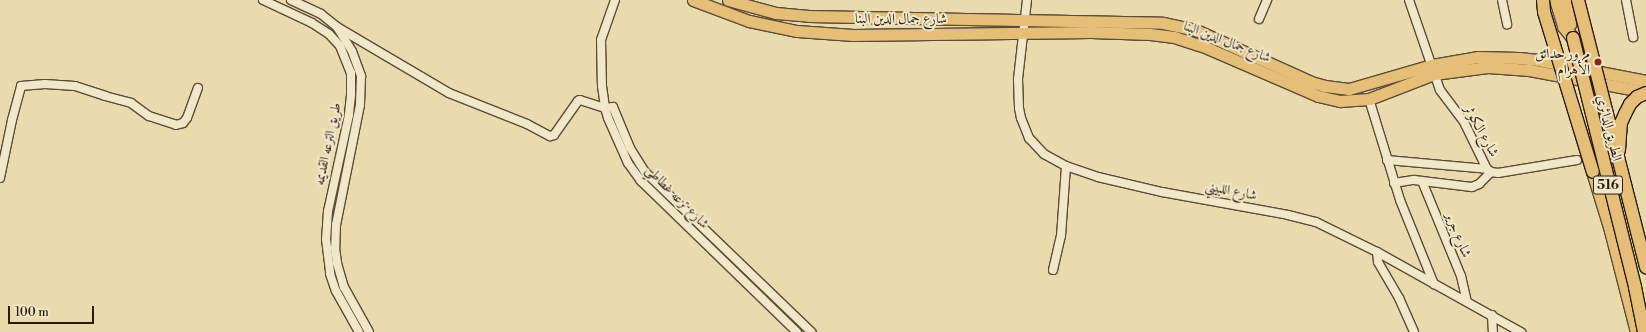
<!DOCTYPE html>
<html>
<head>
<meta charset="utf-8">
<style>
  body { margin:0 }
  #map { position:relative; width:1646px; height:332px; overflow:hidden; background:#eadbae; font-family:"Libre Bodoni",Amiri,serif }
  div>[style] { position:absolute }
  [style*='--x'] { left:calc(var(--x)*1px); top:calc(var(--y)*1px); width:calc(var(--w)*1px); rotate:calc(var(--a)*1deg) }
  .roads { filter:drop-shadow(1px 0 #5c4a38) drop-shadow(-1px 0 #5c4a38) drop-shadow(0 1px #5c4a38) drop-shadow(0 -1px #5c4a38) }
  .minor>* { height:8px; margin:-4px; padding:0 4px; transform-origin:4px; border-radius:4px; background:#f1e8ca }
  .major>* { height:11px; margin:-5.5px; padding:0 5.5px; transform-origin:5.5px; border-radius:5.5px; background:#e5be77 }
  .highway>* { height:12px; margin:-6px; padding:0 6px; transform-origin:6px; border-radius:6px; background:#e5be77 }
  .bridges { filter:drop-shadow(1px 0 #2c1a10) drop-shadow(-1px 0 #2c1a10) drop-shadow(0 1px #2c1a10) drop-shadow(0 -1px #2c1a10) }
  .highway-bridge>* { height:12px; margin:-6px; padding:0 6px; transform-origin:6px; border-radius:6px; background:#e5be77 }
  .dots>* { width:11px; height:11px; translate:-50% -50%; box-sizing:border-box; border:2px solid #f1e8ca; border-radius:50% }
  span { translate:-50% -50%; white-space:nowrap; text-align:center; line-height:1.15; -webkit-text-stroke:4px #f1e8ca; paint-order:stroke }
  .shield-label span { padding:1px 3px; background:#f1e8ca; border:1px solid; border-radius:3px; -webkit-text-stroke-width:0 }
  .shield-label { font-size:13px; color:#2c1a10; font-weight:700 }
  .street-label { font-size:14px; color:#2c1a10 }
  .poi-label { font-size:14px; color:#2c1a10 }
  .right { translate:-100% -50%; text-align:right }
  .scale { position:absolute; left:8px; top:306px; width:86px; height:18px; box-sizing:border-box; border:2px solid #2c1a10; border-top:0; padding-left:5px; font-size:12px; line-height:14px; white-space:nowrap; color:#2c1a10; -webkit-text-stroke:3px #f1e8ca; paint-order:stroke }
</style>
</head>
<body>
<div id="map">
  <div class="roads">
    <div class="minor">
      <i style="--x:263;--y:0;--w:54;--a:25.1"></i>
      <i style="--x:312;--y:23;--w:20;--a:33"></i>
      <i style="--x:329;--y:34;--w:16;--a:47"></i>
      <i style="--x:340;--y:46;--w:29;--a:68"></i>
      <i style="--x:351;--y:73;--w:22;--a:90"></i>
      <i style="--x:351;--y:95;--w:20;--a:96"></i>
      <i style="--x:349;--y:115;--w:98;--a:102.3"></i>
      <i style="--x:328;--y:211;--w:28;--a:94"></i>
      <i style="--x:326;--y:239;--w:35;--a:83"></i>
      <i style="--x:330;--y:274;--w:18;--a:71"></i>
      <i style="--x:336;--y:291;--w:47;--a:60.7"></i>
      <i style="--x:291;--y:0;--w:33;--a:25"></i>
      <i style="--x:321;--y:14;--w:21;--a:39"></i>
      <i style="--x:337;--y:27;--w:28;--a:58"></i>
      <i style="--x:352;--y:51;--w:27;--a:70"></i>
      <i style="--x:361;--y:76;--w:29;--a:92"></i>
      <i style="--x:360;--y:105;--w:122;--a:101.3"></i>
      <i style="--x:336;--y:225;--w:23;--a:92"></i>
      <i style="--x:335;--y:248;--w:15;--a:82"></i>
      <i style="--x:337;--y:263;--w:25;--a:74"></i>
      <i style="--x:344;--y:287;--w:51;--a:60.9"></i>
      <i style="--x:615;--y:0;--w:42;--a:109.3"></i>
      <i style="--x:601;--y:40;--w:46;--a:88.8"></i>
      <i style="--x:602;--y:86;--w:22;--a:82"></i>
      <i style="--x:605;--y:108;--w:10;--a:73"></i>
      <i style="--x:608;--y:118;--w:49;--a:66"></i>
      <i style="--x:628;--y:163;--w:22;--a:54"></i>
      <i style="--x:641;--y:181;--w:217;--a:44.1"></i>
      <i style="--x:1027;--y:0;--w:80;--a:96.5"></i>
      <i style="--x:1018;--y:79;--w:29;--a:88"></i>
      <i style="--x:1019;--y:108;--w:10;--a:79"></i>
      <i style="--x:1021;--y:118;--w:22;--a:68"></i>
      <i style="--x:1029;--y:138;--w:22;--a:47"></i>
      <i style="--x:1044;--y:154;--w:25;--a:29"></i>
      <i style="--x:1066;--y:166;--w:34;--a:19"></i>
      <i style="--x:1098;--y:177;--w:66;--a:13.2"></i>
      <i style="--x:1162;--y:192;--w:128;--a:10.3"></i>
      <i style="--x:1288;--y:215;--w:29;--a:14"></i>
      <i style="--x:1316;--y:222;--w:68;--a:26.2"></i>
      <i style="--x:1377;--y:252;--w:165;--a:29.1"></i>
      <i style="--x:1409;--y:0;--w:95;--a:71"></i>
      <i style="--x:1440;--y:90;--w:38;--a:53"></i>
      <i style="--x:1463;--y:120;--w:55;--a:63.9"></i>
      <i style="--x:1487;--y:169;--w:5;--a:37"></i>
      <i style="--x:1491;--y:172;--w:7;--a:8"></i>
      <i style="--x:1498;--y:173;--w:80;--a:-9.3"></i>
      <i style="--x:1502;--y:0;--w:25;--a:78"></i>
      <i style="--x:1626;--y:0;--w:38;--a:79"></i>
      <i style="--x:1259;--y:19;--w:21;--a:-67"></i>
      <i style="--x:337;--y:27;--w:130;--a:30.5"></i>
      <i style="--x:449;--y:93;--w:84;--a:21.7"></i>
      <i style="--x:527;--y:124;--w:26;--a:28"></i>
      <i style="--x:550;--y:136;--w:4;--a:-14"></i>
      <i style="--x:554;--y:135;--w:42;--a:-54.8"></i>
      <i style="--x:578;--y:101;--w:2;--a:-27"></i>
      <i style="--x:580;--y:100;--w:26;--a:18"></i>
      <i style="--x:605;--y:108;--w:8;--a:-7"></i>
      <i style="--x:613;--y:107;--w:44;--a:67.5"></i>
      <i style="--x:630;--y:148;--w:28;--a:58"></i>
      <i style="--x:645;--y:172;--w:231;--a:43.9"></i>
      <i style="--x:1369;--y:99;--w:106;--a:72.9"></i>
      <i style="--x:1400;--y:200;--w:91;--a:68"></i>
      <i style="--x:1387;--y:160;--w:100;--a:5.1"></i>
      <i style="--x:0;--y:178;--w:59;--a:-78.3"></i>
      <i style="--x:12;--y:120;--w:35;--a:-75"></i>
      <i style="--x:21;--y:86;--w:24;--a:-5"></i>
      <i style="--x:45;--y:84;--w:30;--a:4"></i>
      <i style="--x:75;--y:86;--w:32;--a:18"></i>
      <i style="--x:105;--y:96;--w:27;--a:15"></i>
      <i style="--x:131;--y:103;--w:22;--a:36"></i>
      <i style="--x:149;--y:116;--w:28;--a:18"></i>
      <i style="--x:176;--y:125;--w:7;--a:-16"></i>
      <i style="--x:183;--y:123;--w:6;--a:-51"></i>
      <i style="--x:187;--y:118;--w:32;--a:-70"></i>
      <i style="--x:1422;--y:181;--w:103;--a:67.7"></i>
      <i style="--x:1461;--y:276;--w:26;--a:77"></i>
      <i style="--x:1394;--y:183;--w:20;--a:-9"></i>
      <i style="--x:1414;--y:180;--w:58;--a:6.9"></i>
      <i style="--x:1472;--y:187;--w:8;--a:-23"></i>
      <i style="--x:1479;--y:184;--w:17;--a:-45"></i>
      <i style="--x:1377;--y:252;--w:10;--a:84"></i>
      <i style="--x:1378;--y:262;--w:42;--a:59.7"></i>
      <i style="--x:1399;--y:298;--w:37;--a:66"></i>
      <i style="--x:1053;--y:270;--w:35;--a:-77"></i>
      <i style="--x:1061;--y:236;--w:70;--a:-85.9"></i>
      <i style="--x:1492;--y:315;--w:17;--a:87"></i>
    </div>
    <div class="major">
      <i style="--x:693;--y:0;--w:60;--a:20.6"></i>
      <i style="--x:749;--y:21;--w:49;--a:11.8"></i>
      <i style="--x:797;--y:31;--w:56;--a:4.1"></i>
      <i style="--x:853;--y:35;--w:238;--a:-0.7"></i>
      <i style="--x:1091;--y:32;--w:59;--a:1.9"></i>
      <i style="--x:1150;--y:34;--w:24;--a:7"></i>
      <i style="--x:1174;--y:37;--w:35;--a:18"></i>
      <i style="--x:1207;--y:48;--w:121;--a:23.4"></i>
      <i style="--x:1318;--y:96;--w:23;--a:13"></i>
      <i style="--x:1340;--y:101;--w:29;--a:-4"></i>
      <i style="--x:1369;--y:99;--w:70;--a:-21"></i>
      <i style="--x:1434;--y:74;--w:54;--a:-7.4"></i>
      <i style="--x:1488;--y:67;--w:41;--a:4.2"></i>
      <i style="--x:1529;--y:70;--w:119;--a:10.6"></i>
      <i style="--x:728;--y:0;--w:50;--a:15.2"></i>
      <i style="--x:776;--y:13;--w:33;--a:5"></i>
      <i style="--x:809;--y:16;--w:354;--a:1.1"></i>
      <i style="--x:1163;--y:23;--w:34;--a:12"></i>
      <i style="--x:1196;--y:30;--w:126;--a:24.3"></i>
      <i style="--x:1311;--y:82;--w:15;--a:16"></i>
      <i style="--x:1325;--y:86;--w:24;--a:7"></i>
      <i style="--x:1349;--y:89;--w:86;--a:-16.1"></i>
      <i style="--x:1432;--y:65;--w:47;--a:-9.9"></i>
      <i style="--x:1478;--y:57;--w:41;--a:1.4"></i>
      <i style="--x:1519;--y:58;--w:19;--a:6"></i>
      <i style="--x:1538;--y:60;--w:110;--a:11"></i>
    </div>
    <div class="highway">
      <i style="--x:1556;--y:0;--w:28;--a:73"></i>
      <i style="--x:1564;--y:27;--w:14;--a:51"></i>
      <i style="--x:1565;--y:0;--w:25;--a:78"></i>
      <i style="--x:1593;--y:172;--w:62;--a:73"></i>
      <i style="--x:1611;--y:231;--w:104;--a:75.6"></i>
    </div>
  </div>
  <div class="bridges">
    <div class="highway-bridge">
      <i style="--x:1543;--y:0;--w:12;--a:85"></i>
      <i style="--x:1544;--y:12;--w:167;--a:73"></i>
      <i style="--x:1578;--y:0;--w:276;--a:75.7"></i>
      <i style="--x:1573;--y:38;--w:257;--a:76"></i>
      <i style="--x:1635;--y:287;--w:46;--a:78.7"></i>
      <i style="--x:1619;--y:150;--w:27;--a:-86"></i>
      <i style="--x:1621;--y:123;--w:10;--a:-66"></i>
      <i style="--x:1625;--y:114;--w:11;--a:-63"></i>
      <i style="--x:1630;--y:104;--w:10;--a:-45"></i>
      <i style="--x:1637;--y:97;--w:10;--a:-24"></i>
    </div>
  </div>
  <div class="dots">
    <i style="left:1598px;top:62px;background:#8f2418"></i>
  </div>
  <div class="shield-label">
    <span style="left:1608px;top:185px">516</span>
  </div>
  <div class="street-label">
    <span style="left:901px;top:19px">شارع جمال الدين البنا</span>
    <span style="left:1227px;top:42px;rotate:21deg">شارع جمال الدين البنا</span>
    <span style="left:1609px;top:128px;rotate:76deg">الطريق الدائري</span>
    <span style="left:1481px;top:131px;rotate:61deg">شارع الكوثر</span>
    <span style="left:328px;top:144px;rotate:-78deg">طريق الترعه القديمه</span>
    <span style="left:1231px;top:191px;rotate:11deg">شارع اللبيني</span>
    <span style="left:677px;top:197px;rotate:45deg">شارع ترعه غطاطي</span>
    <span style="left:1458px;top:235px;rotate:68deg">شارع جرير</span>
  </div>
  <div class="poi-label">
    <span class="right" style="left:1590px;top:62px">مرور حدائق<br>الأهرام</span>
  </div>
  <div class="scale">100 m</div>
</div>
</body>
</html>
